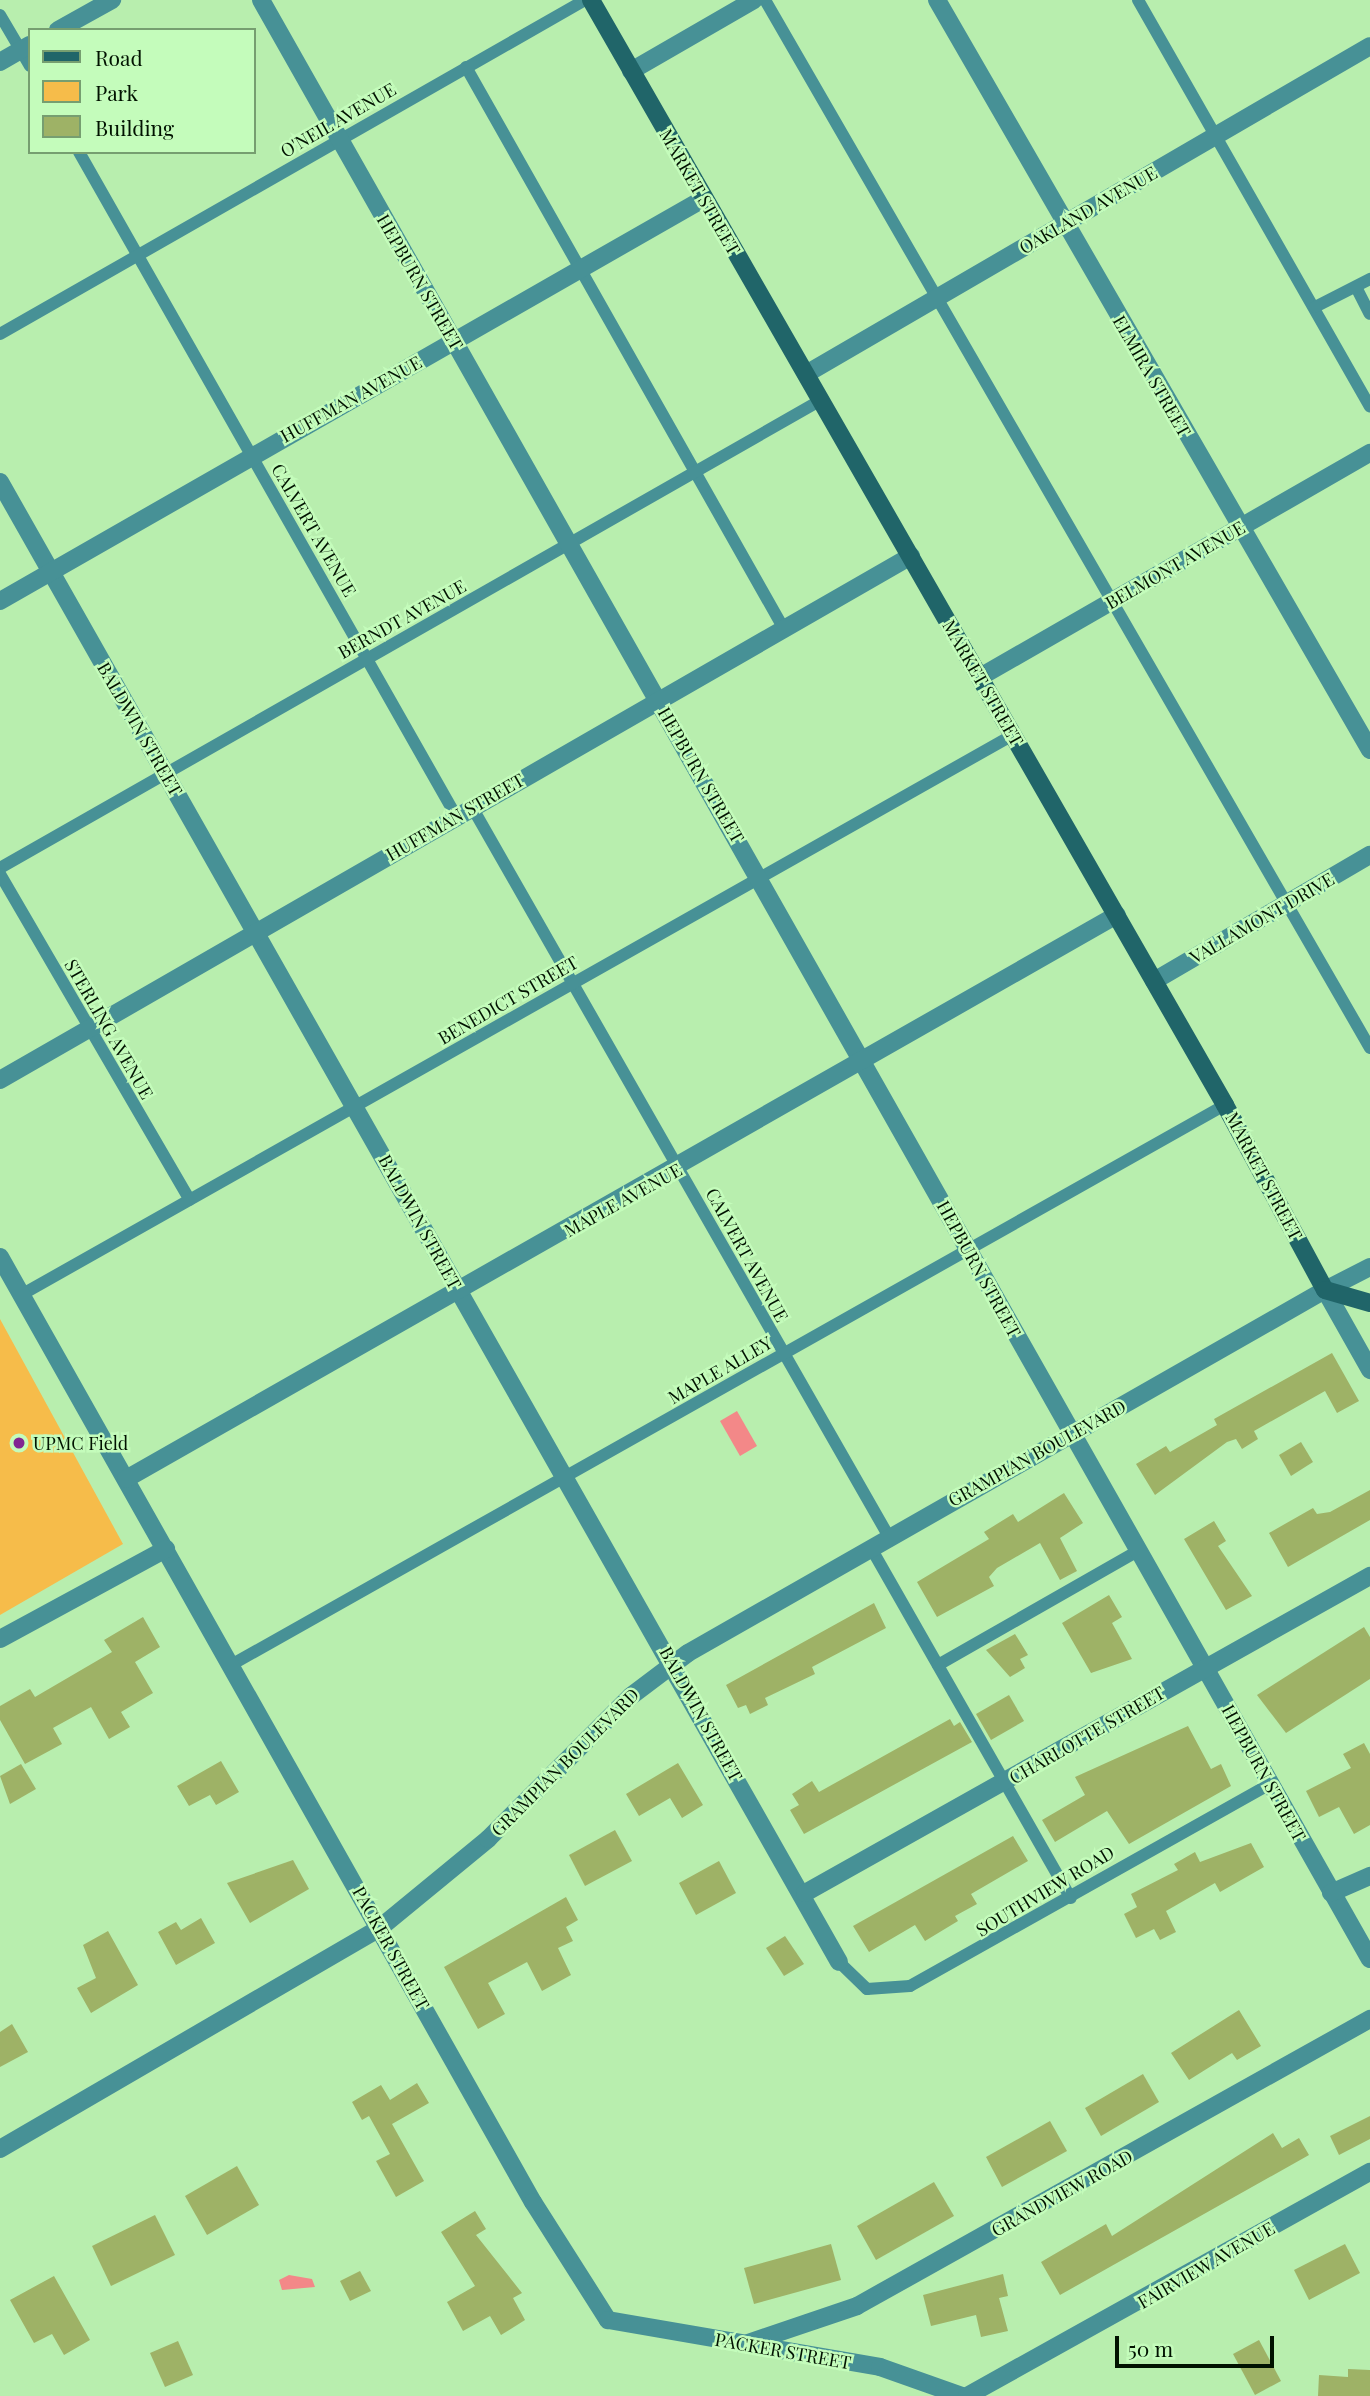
<!DOCTYPE html>
<html>
<head>
<meta charset="utf-8">
<style>
  body { margin:0 }
  #map { position:relative; width:1370px; height:2396px; overflow:hidden; background:#b8eeae; font-family:"Playfair Display",serif }
  div>[style] { position:absolute }
  [style*='--x'] { left:calc(var(--x)*1px); top:calc(var(--y)*1px); width:calc(var(--w)*1px); rotate:calc(var(--a)*1deg) }
  .green>* { inset:0; background:#f6bc4a }
  .water>* { inset:0; background:#f38888 }
  .building>* { inset:0; background:#9eb266 }
  .service>* { height:12px; margin:-6px; padding:0 6px; transform-origin:6px; border-radius:6px; background:#479196 }
  .minor>* { height:18px; margin:-9px; padding:0 9px; transform-origin:9px; border-radius:9px; background:#479196 }
  .tertiary>* { height:18px; margin:-9px; padding:0 9px; transform-origin:9px; border-radius:9px; background:#479196 }
  .secondary>* { height:18px; margin:-9px; padding:0 9px; transform-origin:9px; border-radius:9px; background:#206569 }
  .dots>* { width:19px; height:19px; translate:-50% -50%; box-sizing:border-box; border:4px solid #c4fcbb; border-radius:50% }
  span { translate:-50% -50%; white-space:nowrap; text-align:center; line-height:1.15; -webkit-text-stroke:5px #c4fcbb; paint-order:stroke }
  .street-label { font-size:18px; color:#011200 }
  .poi-label { font-size:18px; color:#011200 }
  .left { translate:0 -50%; text-align:left }
  .legend { position:absolute; left:28px; top:28px; width:228px; height:126px; box-sizing:border-box; background:#c4fcbb; border:2px solid #769e70; margin:0; padding:9px 12px; list-style:none; font-size:21px; color:#011200 }
  .legend li { display:flex; align-items:center; gap:14px; height:35px }
  .legend b { width:35px; border:2px solid #769e70 }
  .scale { position:absolute; left:1115px; top:2336px; width:159px; height:32px; box-sizing:border-box; border:4px solid #011200; border-top:0; padding-left:9px; font-size:21px; line-height:24px; white-space:nowrap; color:#011200; -webkit-text-stroke:5px #c4fcbb; paint-order:stroke }
</style>
</head>
<body>
<div id="map">
  <div class="green">
    <i style="clip-path:polygon(0 1319px,123px 1544px,0 1615px)"></i>
  </div>
  <div class="water">
    <i style="clip-path:polygon(737px 1411px,757px 1446px,740px 1456px,720px 1421px)"></i>
    <i style="clip-path:polygon(289px 2275px,312px 2279px,315px 2287px,282px 2290px,279px 2280px)"></i>
  </div>
  <div class="building">
    <i style="clip-path:polygon(1332px 1353px,1359px 1401px,1337px 1413px,1325px 1391px,1254px 1431px,1258px 1439px,1242px 1449px,1236px 1439px,1227px 1442px,1155px 1495px,1136px 1464px,1166px 1446px,1170px 1452px,1217px 1425px,1214px 1419px)"></i>
    <i style="clip-path:polygon(1301px 1442px,1313px 1462px,1291px 1476px,1279px 1455px)"></i>
    <i style="clip-path:polygon(1370px 1490px,1370px 1520px,1288px 1567px,1269px 1533px,1313px 1508px,1317px 1514px,1330px 1512px)"></i>
    <i style="clip-path:polygon(1064px 1493px,1083px 1523px,1060px 1538px,1077px 1571px,1060px 1580px,1040px 1543px,997px 1568px,989px 1577px,994px 1586px,937px 1617px,917px 1582px,989px 1539px,984px 1532px,1013px 1514px,1018px 1522px)"></i>
    <i style="clip-path:polygon(1214px 1521px,1226px 1541px,1218px 1546px,1252px 1596px,1226px 1610px,1184px 1539px)"></i>
    <i style="clip-path:polygon(1109px 1595px,1122px 1617px,1112px 1623px,1132px 1659px,1091px 1673px,1062px 1623px)"></i>
    <i style="clip-path:polygon(874px 1603px,886px 1628px,812px 1667px,815px 1674px,765px 1698px,768px 1705px,750px 1714px,746px 1705px,738px 1708px,726px 1685px)"></i>
    <i style="clip-path:polygon(143px 1617px,160px 1647px,135px 1662px,153px 1693px,121px 1712px,130px 1727px,109px 1739px,91px 1707px,53px 1728px,62px 1744px,25px 1764px,0 1720px,0 1706px,30px 1689px,35px 1697px,112px 1652px,104px 1640px)"></i>
    <i style="clip-path:polygon(1364px 1627px,1370px 1637px,1370px 1679px,1286px 1733px,1257px 1695px)"></i>
    <i style="clip-path:polygon(1015px 1634px,1028px 1655px,1020px 1659px,1025px 1668px,1010px 1677px,986px 1650px)"></i>
    <i style="clip-path:polygon(1009px 1695px,1024px 1721px,991px 1740px,976px 1714px)"></i>
    <i style="clip-path:polygon(950px 1719px,954px 1726px,960px 1722px,972px 1742px,804px 1834px,790px 1810px,799px 1805px,792px 1794px,812px 1781px,819px 1792px)"></i>
    <i style="clip-path:polygon(1188px 1726px,1211px 1769px,1221px 1764px,1231px 1786px,1129px 1844px,1107px 1811px,1055px 1842px,1042px 1820px,1085px 1795px,1075px 1777px)"></i>
    <i style="clip-path:polygon(1364px 1743px,1370px 1754px,1370px 1825px,1354px 1834px,1339px 1807px,1319px 1817px,1306px 1791px,1351px 1768px,1343px 1754px)"></i>
    <i style="clip-path:polygon(221px 1761px,239px 1792px,216px 1805px,210px 1795px,189px 1806px,177px 1786px)"></i>
    <i style="clip-path:polygon(678px 1763px,703px 1805px,682px 1818px,670px 1798px,639px 1816px,626px 1794px)"></i>
    <i style="clip-path:polygon(21px 1764px,36px 1789px,10px 1804px,0 1776px)"></i>
    <i style="clip-path:polygon(615px 1830px,632px 1861px,585px 1886px,569px 1855px)"></i>
    <i style="clip-path:polygon(1013px 1836px,1028px 1861px,971px 1894px,977px 1904px,955px 1916px,958px 1921px,925px 1941px,915px 1925px,869px 1952px,853px 1926px)"></i>
    <i style="clip-path:polygon(1251px 1843px,1264px 1867px,1220px 1892px,1215px 1883px,1166px 1911px,1176px 1932px,1160px 1940px,1154px 1929px,1136px 1938px,1124px 1914px,1137px 1907px,1131px 1894px,1178px 1870px,1174px 1864px,1195px 1852px,1200px 1862px)"></i>
    <i style="clip-path:polygon(293px 1860px,309px 1889px,250px 1923px,227px 1883px)"></i>
    <i style="clip-path:polygon(719px 1861px,736px 1893px,696px 1915px,679px 1883px)"></i>
    <i style="clip-path:polygon(566px 1897px,578px 1920px,566px 1927px,573px 1941px,558px 1948px,571px 1975px,542px 1991px,527px 1962px,488px 1983px,505px 2014px,478px 2029px,444px 1967px)"></i>
    <i style="clip-path:polygon(201px 1918px,215px 1943px,176px 1965px,158px 1932px,176px 1922px,181px 1930px)"></i>
    <i style="clip-path:polygon(108px 1931px,138px 1985px,91px 2013px,77px 1988px,96px 1978px,83px 1945px)"></i>
    <i style="clip-path:polygon(785px 1936px,804px 1964px,784px 1976px,766px 1948px)"></i>
    <i style="clip-path:polygon(1239px 2010px,1261px 2046px,1237px 2060px,1232px 2053px,1189px 2080px,1171px 2053px)"></i>
    <i style="clip-path:polygon(12px 2024px,28px 2052px,0 2067px,0 2032px)"></i>
    <i style="clip-path:polygon(1143px 2074px,1159px 2102px,1101px 2136px,1085px 2108px)"></i>
    <i style="clip-path:polygon(417px 2083px,429px 2103px,392px 2124px,424px 2181px,396px 2197px,376px 2161px,390px 2154px,369px 2116px,362px 2120px,352px 2102px,381px 2085px,390px 2100px)"></i>
    <i style="clip-path:polygon(1370px 2116px,1370px 2139px,1339px 2155px,1330px 2136px)"></i>
    <i style="clip-path:polygon(1050px 2121px,1067px 2151px,1002px 2187px,986px 2157px)"></i>
    <i style="clip-path:polygon(1273px 2133px,1282px 2148px,1299px 2138px,1309px 2155px,1060px 2295px,1041px 2262px,1106px 2224px,1112px 2236px)"></i>
    <i style="clip-path:polygon(237px 2166px,259px 2205px,207px 2235px,185px 2196px)"></i>
    <i style="clip-path:polygon(934px 2182px,954px 2216px,876px 2260px,857px 2226px)"></i>
    <i style="clip-path:polygon(475px 2211px,486px 2229px,476px 2235px,522px 2293px,513px 2298px,525px 2320px,501px 2335px,490px 2316px,463px 2331px,447px 2302px,475px 2286px,441px 2232px)"></i>
    <i style="clip-path:polygon(155px 2215px,175px 2255px,111px 2286px,92px 2246px)"></i>
    <i style="clip-path:polygon(831px 2244px,841px 2280px,754px 2304px,744px 2268px)"></i>
    <i style="clip-path:polygon(1345px 2244px,1360px 2273px,1309px 2300px,1294px 2270px)"></i>
    <i style="clip-path:polygon(360px 2271px,371px 2291px,350px 2301px,340px 2281px)"></i>
    <i style="clip-path:polygon(1003px 2274px,1008px 2296px,999px 2298px,1008px 2331px,981px 2337px,976px 2315px,931px 2326px,923px 2295px)"></i>
    <i style="clip-path:polygon(54px 2276px,90px 2340px,64px 2355px,52px 2334px,34px 2343px,10px 2300px)"></i>
    <i style="clip-path:polygon(1259px 2340px,1281px 2381px,1255px 2395px,1233px 2354px)"></i>
    <i style="clip-path:polygon(178px 2341px,193px 2375px,165px 2387px,150px 2353px)"></i>
    <i style="clip-path:polygon(1348px 2369px,1370px 2370px,1370px 2396px,1318px 2396px,1319px 2375px,1348px 2377px)"></i>
  </div>
  <div class="service">
    <i style="--x:765;--y:0;--w:1210;--a:60"></i>
    <i style="--x:1138;--y:0;--w:468;--a:60.3"></i>
    <i style="--x:0;--y:15;--w:59;--a:59.5"></i>
    <i style="--x:466;--y:67;--w:646;--a:60.5"></i>
    <i style="--x:79;--y:152;--w:764;--a:60.41"></i>
    <i style="--x:1356;--y:287;--w:30;--a:63"></i>
    <i style="--x:1315;--y:307;--w:62;--a:-27"></i>
    <i style="--x:0;--y:334;--w:674;--a:-29.72"></i>
    <i style="--x:472;--y:807;--w:841;--a:60.26"></i>
    <i style="--x:0;--y:868;--w:945;--a:-29.68"></i>
    <i style="--x:0;--y:874;--w:377;--a:59.8"></i>
    <i style="--x:21;--y:1295;--w:1139;--a:-29.45"></i>
    <i style="--x:871;--y:1548;--w:403;--a:60.3"></i>
    <i style="--x:231;--y:1665;--w:1141;--a:-29.4"></i>
    <i style="--x:938;--y:1665;--w:230;--a:-29.7"></i>
    <i style="--x:839;--y:1962;--w:39;--a:44"></i>
    <i style="--x:867;--y:1989;--w:43;--a:-4"></i>
    <i style="--x:910;--y:1986;--w:413;--a:-29.3"></i>
  </div>
  <div class="minor">
    <i style="--x:261;--y:0;--w:2251;--a:60.49"></i>
    <i style="--x:937;--y:0;--w:866;--a:60"></i>
    <i style="--x:58;--y:30;--w:62;--a:-29.1"></i>
    <i style="--x:0;--y:62;--w:34;--a:-30"></i>
    <i style="--x:631;--y:71;--w:142;--a:-30"></i>
    <i style="--x:806;--y:374;--w:652;--a:-30.18"></i>
    <i style="--x:0;--y:482;--w:1701;--a:60.45"></i>
    <i style="--x:0;--y:601;--w:810;--a:-29.76"></i>
    <i style="--x:980;--y:677;--w:450;--a:-29.9"></i>
    <i style="--x:1154;--y:981;--w:250;--a:-30.3"></i>
    <i style="--x:0;--y:1080;--w:1051;--a:-29.91"></i>
    <i style="--x:0;--y:1257;--w:1085;--a:60.58"></i>
    <i style="--x:533;--y:2202;--w:140;--a:57.6"></i>
    <i style="--x:608;--y:2320;--w:276;--a:9.8"></i>
    <i style="--x:880;--y:2367;--w:87;--a:19.5"></i>
    <i style="--x:1370;--y:1267;--w:51;--a:152.9"></i>
    <i style="--x:1325;--y:1290;--w:92;--a:60.6"></i>
    <i style="--x:126;--y:1479;--w:1140;--a:-29.65"></i>
    <i style="--x:0;--y:1639;--w:189;--a:-28.5"></i>
    <i style="--x:805;--y:1893;--w:648;--a:-29.3"></i>
    <i style="--x:1331;--y:1893;--w:43;--a:-23.6"></i>
    <i style="--x:748;--y:2343;--w:115;--a:-18.7"></i>
    <i style="--x:857;--y:2306;--w:588;--a:-29.23"></i>
    <i style="--x:967;--y:2396;--w:461;--a:-29.1"></i>
  </div>
  <div class="tertiary">
    <i style="--x:0;--y:2149;--w:441;--a:-30.2"></i>
    <i style="--x:381;--y:1927;--w:139;--a:-39.4"></i>
    <i style="--x:488;--y:1839;--w:202;--a:-45"></i>
    <i style="--x:631;--y:1696;--w:71;--a:-37"></i>
    <i style="--x:688;--y:1653;--w:733;--a:-29.68"></i>
  </div>
  <div class="secondary">
    <i style="--x:591;--y:0;--w:1274;--a:60.15"></i>
    <i style="--x:1225;--y:1105;--w:210;--a:61.6"></i>
    <i style="--x:1325;--y:1290;--w:47;--a:16.1"></i>
  </div>
  <div class="dots">
    <i style="left:19px;top:1443px;background:#812592"></i>
  </div>
  <div class="street-label">
    <span style="left:338px;top:120px;rotate:-30deg">O'NEIL AVENUE</span>
    <span style="left:700px;top:192px;rotate:60deg">MARKET STREET</span>
    <span style="left:1088px;top:210px;rotate:-30deg">OAKLAND AVENUE</span>
    <span style="left:420px;top:282px;rotate:60deg">HEPBURN STREET</span>
    <span style="left:1152px;top:376px;rotate:60deg">ELMIRA STREET</span>
    <span style="left:351px;top:399px;rotate:-29deg">HUFFMAN AVENUE</span>
    <span style="left:314px;top:530px;rotate:60deg">CALVERT AVENUE</span>
    <span style="left:1175px;top:565px;rotate:-30deg">BELMONT AVENUE</span>
    <span style="left:402px;top:619px;rotate:-29deg">BERNDT AVENUE</span>
    <span style="left:983px;top:683px;rotate:60deg">MARKET STREET</span>
    <span style="left:140px;top:729px;rotate:60deg">BALDWIN STREET</span>
    <span style="left:701px;top:775px;rotate:60deg">HEPBURN STREET</span>
    <span style="left:455px;top:817px;rotate:-30deg">HUFFMAN STREET</span>
    <span style="left:1262px;top:918px;rotate:-30deg">VALLAMONT DRIVE</span>
    <span style="left:508px;top:1000px;rotate:-30deg">BENEDICT STREET</span>
    <span style="left:109px;top:1029px;rotate:60deg">STERLING AVENUE</span>
    <span style="left:1264px;top:1176px;rotate:62deg">MARKET STREET</span>
    <span style="left:623px;top:1200px;rotate:-29deg">MAPLE AVENUE</span>
    <span style="left:420px;top:1222px;rotate:61deg">BALDWIN STREET</span>
    <span style="left:747px;top:1255px;rotate:61deg">CALVERT AVENUE</span>
    <span style="left:979px;top:1269px;rotate:61deg">HEPBURN STREET</span>
    <span style="left:720px;top:1370px;rotate:-30deg">MAPLE ALLEY</span>
    <span style="left:1037px;top:1453px;rotate:-29deg">GRAMPIAN BOULEVARD</span>
    <span style="left:701px;top:1714px;rotate:61deg">BALDWIN STREET</span>
    <span style="left:1087px;top:1735px;rotate:-30deg">CHARLOTTE STREET</span>
    <span style="left:565px;top:1762px;rotate:-45deg">GRAMPIAN BOULEVARD</span>
    <span style="left:1264px;top:1773px;rotate:61deg">HEPBURN STREET</span>
    <span style="left:1045px;top:1891px;rotate:-31deg">SOUTHVIEW ROAD</span>
    <span style="left:391px;top:1948px;rotate:61deg">PACKER STREET</span>
    <span style="left:1062px;top:2193px;rotate:-29deg">GRANDVIEW ROAD</span>
    <span style="left:1206px;top:2265px;rotate:-30deg">FAIRVIEW AVENUE</span>
    <span style="left:783px;top:2351px;rotate:10deg">PACKER STREET</span>
  </div>
  <div class="poi-label">
    <span class="left" style="left:33px;top:1443px">UPMC Field</span>
  </div>
  <ul class="legend">
  <li><b style="height:9px;background:#206569"></b>Road</li>
  <li><b style="height:19px;background:#f6bc4a"></b>Park</li>
  <li><b style="height:19px;background:#9eb266"></b>Building</li>
  </ul>
  <div class="scale">50 m</div>
</div>
</body>
</html>
